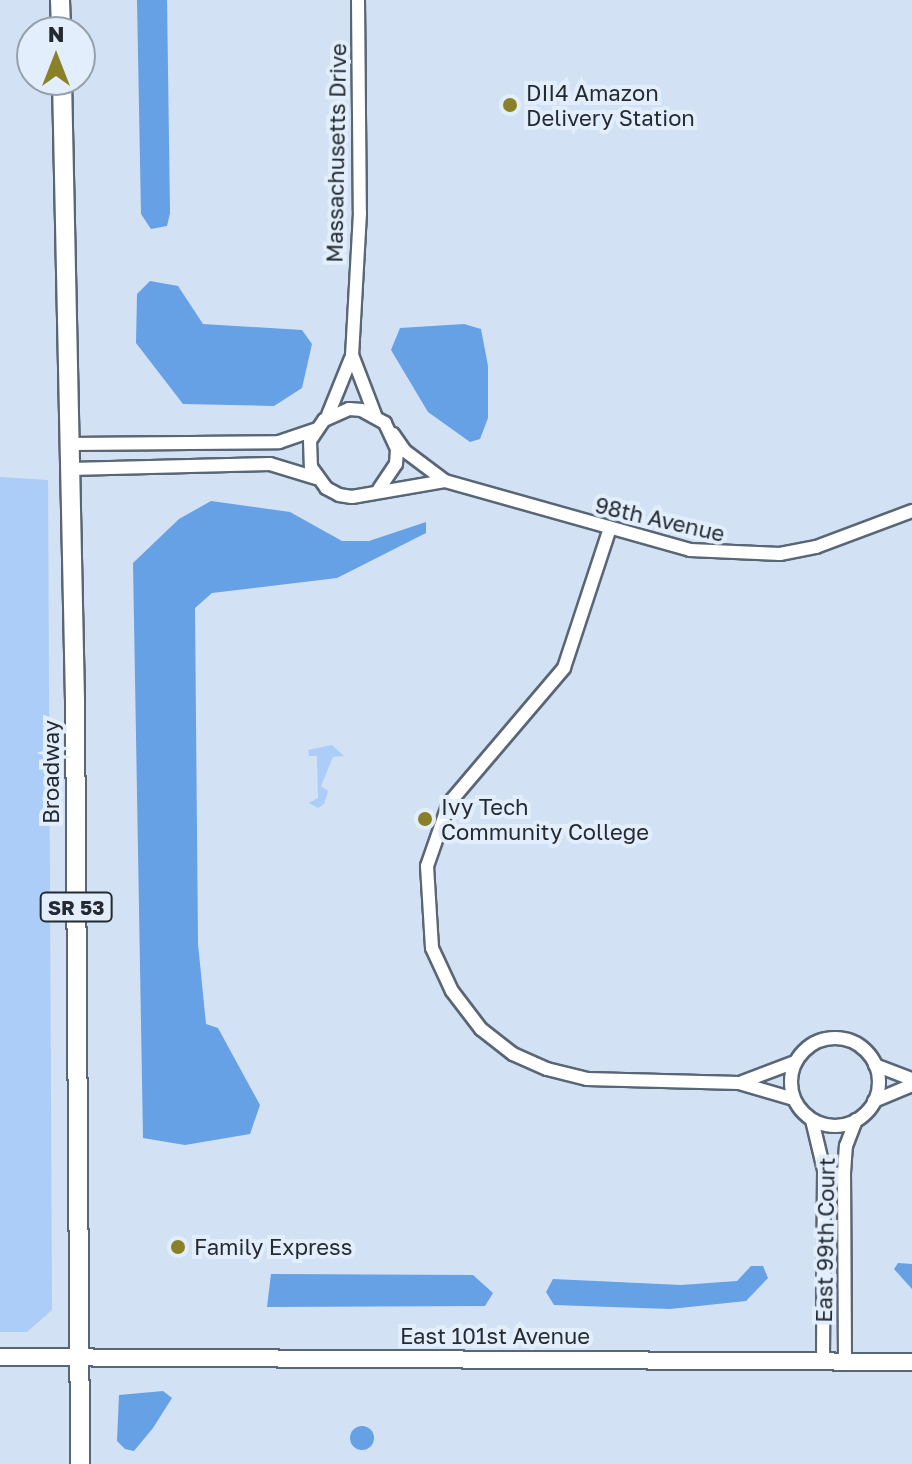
<!DOCTYPE html>
<html>
<head>
<meta charset="utf-8">
<style>
  body { margin:0 }
  #map { position:relative; width:912px; height:1464px; overflow:hidden; background:#d2e1f3; font-family:"Golos Text",sans-serif }
  div>[style] { position:absolute }
  [style*='--x'] { left:calc(var(--x)*1px); top:calc(var(--y)*1px); width:calc(var(--w)*1px); rotate:calc(var(--a)*1deg) }
  .green>* { inset:0; background:#abcdf7 }
  .water>* { inset:0; background:#66a0e5 }
  .round { border-radius:50% }
  .roads { filter:drop-shadow(2px 0 #596675) drop-shadow(-2px 0 #596675) drop-shadow(0 2px #596675) drop-shadow(0 -2px #596675) }
  .street>* { height:12px; margin:-6px; padding:0 6px; transform-origin:6px; border-radius:6px; background:#fff }
  .street>.ring { margin:-6px; padding:0; box-sizing:content-box; background:none; border:12px solid #fff; border-radius:50% }
  .secondary>* { height:16px; margin:-8px; padding:0 8px; transform-origin:8px; border-radius:8px; background:#fff }
  .primary>* { height:18px; margin:-9px; padding:0 9px; transform-origin:9px; border-radius:9px; background:#fff }
  .dots>* { width:22px; height:22px; translate:-50% -50%; box-sizing:border-box; border:4px solid #e2eefc; border-radius:50% }
  span { translate:-50% -50%; white-space:nowrap; text-align:center; line-height:1.15; -webkit-text-stroke:8px #e2eefc; paint-order:stroke }
  .shield-label span { padding:2px 6px; background:#e2eefc; border:2px solid; border-radius:6px; -webkit-text-stroke-width:0 }
  .shield-label { font-size:20px; color:#252a31; font-weight:700 }
  .poi-label { font-size:22px; color:#252a31 }
  .left { translate:0 -50%; text-align:left }
  .street-label { font-size:22px; color:#252a31 }
  .north { position:absolute; left:16px; top:16px; width:80px; height:80px; box-sizing:border-box; background:#e2eefc; border:2px solid #96a0ab; border-radius:50%; rotate:0deg; font-size:22px; font-weight:700; line-height:32px; text-align:center; color:#252a31 }
  .north::after { content:''; display:block; margin:auto; width:28px; height:36px; background:#898027; clip-path:polygon(50% 0,100% 100%,50% 72%,0 100%) }
</style>
</head>
<body>
<div id="map">
  <div class="green">
    <i style="clip-path:polygon(0 477px,48px 480px,52px 1310px,27px 1332px,0 1332px)"></i>
    <i style="clip-path:polygon(332px 745px,344px 756px,333px 757px,321px 786px,328px 791px,324px 804px,318px 808px,309px 803px,318px 798px,317px 756px,309px 756px,308px 750px)"></i>
  </div>
  <div class="water">
    <i style="clip-path:polygon(137px 0,167px 0,170px 213px,167px 226px,151px 229px,141px 214px)"></i>
    <i style="clip-path:polygon(150px 281px,178px 286px,203px 324px,302px 330px,312px 344px,302px 388px,274px 406px,183px 404px,136px 343px,137px 294px)"></i>
    <i style="clip-path:polygon(464px 324px,481px 329px,488px 366px,488px 418px,480px 439px,470px 442px,428px 412px,391px 350px,400px 328px)"></i>
    <i style="clip-path:polygon(211px 501px,290px 512px,342px 541px,369px 541px,426px 522px,426px 533px,337px 578px,212px 593px,195px 608px,198px 944px,206px 1024px,218px 1028px,260px 1105px,250px 1134px,185px 1145px,143px 1138px,133px 563px,179px 519px)"></i>
    <i style="clip-path:polygon(898px 1263px,912px 1264px,912px 1289px,894px 1269px)"></i>
    <i style="clip-path:polygon(751px 1266px,763px 1266px,768px 1278px,746px 1301px,670px 1309px,554px 1305px,546px 1292px,553px 1279px,681px 1285px,737px 1281px)"></i>
    <i style="clip-path:polygon(271px 1274px,473px 1275px,493px 1293px,485px 1306px,267px 1307px)"></i>
    <i style="clip-path:polygon(163px 1391px,172px 1398px,153px 1428px,134px 1451px,125px 1449px,117px 1441px,119px 1395px)"></i>
    <i class="round" style="left:350px;top:1426px;width:24px;height:24px"></i>
  </div>
  <div class="roads">
    <div class="street">
      <i style="--x:358;--y:0;--w:213;--a:89.5"></i>
      <i style="--x:360;--y:213;--w:142;--a:93.2"></i>
      <i style="--x:352;--y:355;--w:64;--a:69"></i>
      <i style="--x:328;--y:415;--w:61;--a:-68"></i>
      <i style="--x:393;--y:434;--w:21;--a:55"></i>
      <i style="--x:405;--y:451;--w:50;--a:36.9"></i>
      <i style="--x:445;--y:481;--w:255;--a:15.7"></i>
      <i style="--x:690;--y:550;--w:90;--a:2.5"></i>
      <i style="--x:780;--y:554;--w:37;--a:-11"></i>
      <i style="--x:816;--y:547;--w:103;--a:-20.6"></i>
      <i style="--x:70;--y:444;--w:209;--a:-0.5"></i>
      <i style="--x:279;--y:442;--w:39;--a:-19"></i>
      <i style="--x:70;--y:469;--w:200;--a:-1.4"></i>
      <i style="--x:270;--y:464;--w:48;--a:16.9"></i>
      <i style="--x:379;--y:489;--w:30;--a:-56"></i>
      <i style="--x:396;--y:464;--w:15;--a:-86"></i>
      <i style="--x:397;--y:449;--w:29;--a:-115"></i>
      <i style="--x:385;--y:423;--w:26;--a:-151"></i>
      <i style="--x:362;--y:410;--w:13;--a:-176"></i>
      <i style="--x:349;--y:409;--w:27;--a:156"></i>
      <i style="--x:324;--y:420;--w:25;--a:124"></i>
      <i style="--x:310;--y:441;--w:26;--a:88"></i>
      <i style="--x:311;--y:467;--w:26;--a:54"></i>
      <i style="--x:326;--y:488;--w:15;--a:28"></i>
      <i style="--x:339;--y:495;--w:13;--a:9"></i>
      <i style="--x:352;--y:497;--w:94;--a:-9.8"></i>
      <i style="--x:609;--y:531;--w:144;--a:108.2"></i>
      <i style="--x:564;--y:668;--w:177;--a:130.4"></i>
      <i style="--x:449;--y:803;--w:67;--a:109.2"></i>
      <i style="--x:427;--y:866;--w:82;--a:86.5"></i>
      <i style="--x:432;--y:948;--w:47;--a:65.1"></i>
      <i style="--x:452;--y:991;--w:48;--a:52.7"></i>
      <i style="--x:481;--y:1029;--w:41;--a:38"></i>
      <i style="--x:513;--y:1054;--w:37;--a:24"></i>
      <i style="--x:547;--y:1069;--w:41;--a:14"></i>
      <i style="--x:587;--y:1079;--w:152;--a:1.5"></i>
      <i style="--x:739;--y:1083;--w:57;--a:16.2"></i>
      <i class="ring" style="left:791px;top:1038px;width:76px;height:76px"></i>
      <i style="--x:875;--y:1065;--w:40;--a:21"></i>
      <i style="--x:742;--y:1082;--w:57;--a:-20.7"></i>
      <i style="--x:874;--y:1101;--w:41;--a:-22.8"></i>
      <i style="--x:812;--y:1120;--w:51;--a:76.5"></i>
      <i style="--x:824;--y:1170;--w:190;--a:90.3"></i>
      <i style="--x:845;--y:1361;--w:188;--a:-90.3"></i>
      <i style="--x:844;--y:1173;--w:27;--a:-86"></i>
      <i style="--x:846;--y:1146;--w:28;--a:-69"></i>
    </div>
    <div class="secondary">
      <i style="--x:0;--y:1357;--w:912;--a:0.31"></i>
    </div>
    <div class="primary">
      <i style="--x:60;--y:0;--w:32;--a:88"></i>
      <i style="--x:62;--y:80;--w:621;--a:88.8"></i>
      <i style="--x:75;--y:701;--w:763;--a:89.62"></i>
    </div>
  </div>
  <div class="dots">
    <i style="left:510px;top:105px;background:#898027"></i>
    <i style="left:425px;top:819px;background:#898027"></i>
    <i style="left:178px;top:1247px;background:#898027"></i>
  </div>
  <div class="shield-label">
    <span style="left:76px;top:907px">SR 53</span>
  </div>
  <div class="poi-label">
    <span class="left" style="left:526px;top:105px">DII4 Amazon<br>Delivery Station</span>
    <span class="left" style="left:441px;top:819px">Ivy Tech<br>Community College</span>
    <span class="left" style="left:194px;top:1247px">Family Express</span>
  </div>
  <div class="street-label">
    <span style="left:336px;top:153px;rotate:-89deg">Massachusetts Drive</span>
    <span style="left:660px;top:519px;rotate:13deg">98th Avenue</span>
    <span style="left:51px;top:772px;rotate:-90deg">Broadway</span>
    <span style="left:825px;top:1240px;rotate:-89deg">East 99th Court</span>
    <span style="left:495px;top:1336px">East 101st Avenue</span>
  </div>
  <div class="north">N</div>
</div>
</body>
</html>
